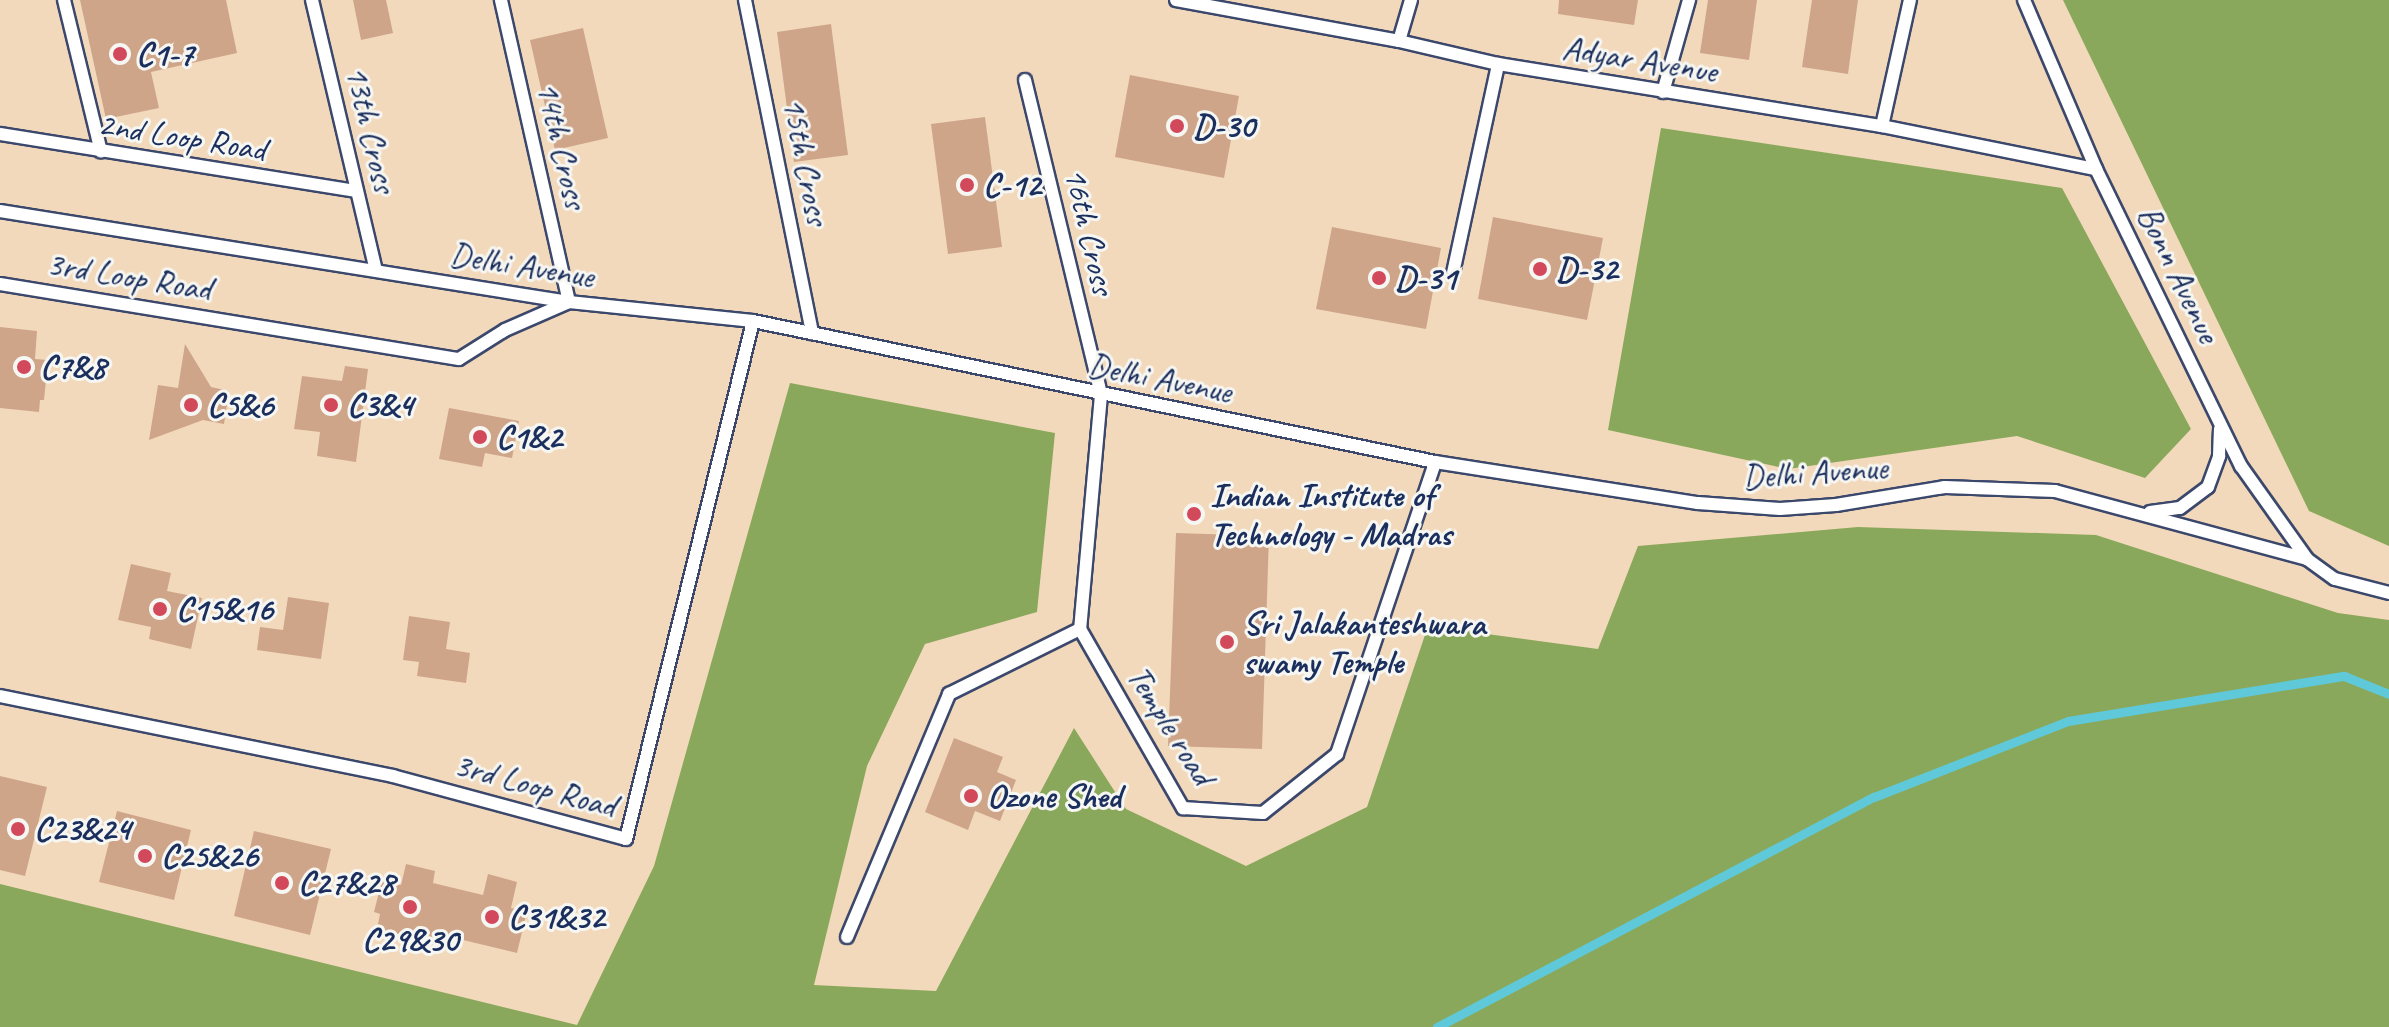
<!DOCTYPE html>
<html>
<head>
<meta charset="utf-8">
<style>
  body { margin:0 }
  #map { position:relative; width:2389px; height:1027px; overflow:hidden; background:#f3d9bb; font-family:Caveat,sans-serif }
  div>[style] { position:absolute }
  [style*='--x'] { left:calc(var(--x)*1px); top:calc(var(--y)*1px); width:calc(var(--w)*1px); rotate:calc(var(--a)*1deg) }
  .forest>* { inset:0; background:#8aa85b }
  .stream>* { height:9px; margin:-4.5px; padding:0 4.5px; transform-origin:4.5px; border-radius:4.5px; background:#5fc9d9 }
  .building>* { inset:0; background:#cfa589 }
  .roads { filter:drop-shadow(2px 0 #3b486c) drop-shadow(-2px 0 #3b486c) drop-shadow(0 2px #3b486c) drop-shadow(0 -2px #3b486c) }
  .lane>* { height:12px; margin:-6px; padding:0 6px; transform-origin:6px; border-radius:6px; background:#fff }
  .dots>* { width:22px; height:22px; translate:-50% -50%; box-sizing:border-box; border:4px solid #f6f6f2; border-radius:50% }
  span { translate:-50% -50%; white-space:nowrap; text-align:center; line-height:1.15; -webkit-text-stroke:6px #f6f6f2; paint-order:stroke }
  .poi-label { font-size:34px; color:#1b2f5e; font-weight:700 }
  .left { translate:0 -50%; text-align:left }
  .street-label { font-size:34px; color:#1b2f5e }
</style>
</head>
<body>
<div id="map">
  <div class="forest">
    <i style="clip-path:polygon(2063px 0,2389px 0,2389px 546px,2309px 511px)"></i>
    <i style="clip-path:polygon(1661px 128px,2062px 188px,2191px 429px,2145px 478px,2017px 436px,1788px 469px,1608px 430px)"></i>
    <i style="clip-path:polygon(790px 383px,1055px 433px,1037px 612px,925px 644px,867px 766px,814px 985px,936px 991px,1074px 728px,1126px 809px,1246px 866px,1367px 807px,1428px 626px,1598px 649px,1638px 546px,1858px 527px,2096px 535px,2338px 613px,2389px 620px,2389px 1027px,0 1027px,0 884px,577px 1025px,654px 866px)"></i>
  </div>
  <div class="stream">
    <i style="--x:1437;--y:1027;--w:494;--a:-27.8"></i>
    <i style="--x:1874;--y:797;--w:208;--a:-21.4"></i>
    <i style="--x:2068;--y:721;--w:280;--a:-9.3"></i>
    <i style="--x:2344;--y:676;--w:48;--a:21.8"></i>
  </div>
  <div class="building">
    <i style="clip-path:polygon(80px 0,226px 0,237px 53px,151px 72px,159px 108px,106px 119px)"></i>
    <i style="clip-path:polygon(353px 0,386px 0,393px 33px,361px 40px)"></i>
    <i style="clip-path:polygon(1559px 0,1638px 0,1634px 25px,1558px 14px)"></i>
    <i style="clip-path:polygon(1708px 0,1757px 0,1749px 60px,1700px 53px)"></i>
    <i style="clip-path:polygon(1812px 0,1858px 0,1848px 74px,1802px 67px)"></i>
    <i style="clip-path:polygon(831px 24px,848px 155px,794px 162px,777px 32px)"></i>
    <i style="clip-path:polygon(583px 28px,608px 138px,555px 150px,530px 40px)"></i>
    <i style="clip-path:polygon(1130px 75px,1239px 96px,1224px 178px,1115px 157px)"></i>
    <i style="clip-path:polygon(985px 117px,1002px 247px,948px 254px,931px 124px)"></i>
    <i style="clip-path:polygon(1493px 217px,1603px 238px,1587px 320px,1478px 299px)"></i>
    <i style="clip-path:polygon(1332px 227px,1441px 248px,1426px 329px,1316px 309px)"></i>
    <i style="clip-path:polygon(0 327px,37px 331px,35px 359px,48px 360px,44px 400px,40px 400px,39px 412px,0 408px)"></i>
    <i style="clip-path:polygon(185px 344px,211px 387px,229px 391px,224px 424px,203px 420px,149px 440px,158px 385px,178px 388px)"></i>
    <i style="clip-path:polygon(345px 366px,368px 369px,356px 462px,317px 456px,320px 432px,294px 429px,302px 376px,342px 381px)"></i>
    <i style="clip-path:polygon(449px 408px,519px 421px,512px 458px,485px 453px,482px 467px,439px 459px)"></i>
    <i style="clip-path:polygon(1176px 533px,1269px 536px,1262px 749px,1168px 746px)"></i>
    <i style="clip-path:polygon(131px 564px,171px 573px,167px 591px,202px 598px,191px 649px,149px 639px,151px 627px,118px 620px)"></i>
    <i style="clip-path:polygon(288px 597px,329px 603px,321px 659px,257px 650px,260px 627px,283px 630px)"></i>
    <i style="clip-path:polygon(409px 616px,450px 622px,446px 649px,470px 653px,466px 683px,417px 676px,419px 662px,403px 660px)"></i>
    <i style="clip-path:polygon(954px 738px,1003px 757px,997px 772px,1016px 780px,1000px 821px,975px 811px,968px 830px,925px 812px)"></i>
    <i style="clip-path:polygon(0 776px,47px 787px,25px 876px,0 870px)"></i>
    <i style="clip-path:polygon(117px 811px,191px 830px,174px 900px,99px 882px)"></i>
    <i style="clip-path:polygon(254px 831px,331px 849px,310px 935px,234px 916px)"></i>
    <i style="clip-path:polygon(406px 864px,435px 871px,433px 883px,483px 895px,488px 874px,517px 882px,511px 908px,527px 911px,517px 953px,438px 934px,435px 943px,377px 929px,380px 914px,374px 912px,382px 880px,401px 885px)"></i>
  </div>
  <div class="roads">
    <div class="lane">
      <i style="--x:64;--y:0;--w:156;--a:76.3"></i>
      <i style="--x:312;--y:0;--w:277;--a:76.7"></i>
      <i style="--x:745;--y:0;--w:340;--a:78.6"></i>
      <i style="--x:1176;--y:0;--w:227;--a:10.4"></i>
      <i style="--x:1399;--y:41;--w:102;--a:13.1"></i>
      <i style="--x:1498;--y:64;--w:389;--a:9.2"></i>
      <i style="--x:1882;--y:126;--w:218;--a:11.4"></i>
      <i style="--x:2024;--y:0;--w:184;--a:66.9"></i>
      <i style="--x:2096;--y:169;--w:331;--a:64"></i>
      <i style="--x:2241;--y:466;--w:114;--a:54.6"></i>
      <i style="--x:1399;--y:41;--w:43;--a:-73.7"></i>
      <i style="--x:1025;--y:80;--w:324;--a:76.4"></i>
      <i style="--x:1101;--y:395;--w:235;--a:95.1"></i>
      <i style="--x:1080;--y:629;--w:207;--a:60.1"></i>
      <i style="--x:1183;--y:808;--w:80;--a:3.6"></i>
      <i style="--x:1263;--y:813;--w:95;--a:-38.6"></i>
      <i style="--x:1337;--y:754;--w:308;--a:-71.4"></i>
      <i style="--x:1663;--y:92;--w:96;--a:-74.2"></i>
      <i style="--x:1882;--y:126;--w:129;--a:-77.5"></i>
      <i style="--x:0;--y:134;--w:360;--a:9.1"></i>
      <i style="--x:0;--y:211;--w:576;--a:9.09"></i>
      <i style="--x:569;--y:302;--w:185;--a:5.9"></i>
      <i style="--x:753;--y:321;--w:696;--a:11.68"></i>
      <i style="--x:1435;--y:462;--w:266;--a:8.9"></i>
      <i style="--x:1698;--y:503;--w:82;--a:4.2"></i>
      <i style="--x:1780;--y:509;--w:56;--a:-4.1"></i>
      <i style="--x:1836;--y:505;--w:110;--a:-9.4"></i>
      <i style="--x:1945;--y:487;--w:110;--a:2.1"></i>
      <i style="--x:2055;--y:491;--w:261;--a:15.1"></i>
      <i style="--x:2307;--y:559;--w:34;--a:36"></i>
      <i style="--x:2335;--y:579;--w:56;--a:14.5"></i>
      <i style="--x:1453;--y:273;--w:214;--a:-77.8"></i>
      <i style="--x:0;--y:284;--w:465;--a:9.3"></i>
      <i style="--x:459;--y:359;--w:54;--a:-32.2"></i>
      <i style="--x:505;--y:330;--w:70;--a:-23.6"></i>
      <i style="--x:569;--y:302;--w:310;--a:-102.7"></i>
      <i style="--x:2150;--y:512;--w:30;--a:-8"></i>
      <i style="--x:2180;--y:508;--w:35;--a:-37"></i>
      <i style="--x:2208;--y:487;--w:33;--a:-70"></i>
      <i style="--x:2219;--y:456;--w:27;--a:-88"></i>
      <i style="--x:0;--y:696;--w:401;--a:11.5"></i>
      <i style="--x:393;--y:776;--w:241;--a:15.1"></i>
      <i style="--x:626;--y:839;--w:533;--a:-76.22"></i>
      <i style="--x:847;--y:937;--w:264;--a:-67.2"></i>
      <i style="--x:949;--y:694;--w:146;--a:-26.4"></i>
    </div>
  </div>
  <div class="dots">
    <i style="left:120px;top:54px;background:#d1495b"></i>
    <i style="left:1177px;top:126px;background:#d1495b"></i>
    <i style="left:967px;top:185px;background:#d1495b"></i>
    <i style="left:1540px;top:269px;background:#d1495b"></i>
    <i style="left:1379px;top:278px;background:#d1495b"></i>
    <i style="left:24px;top:367px;background:#d1495b"></i>
    <i style="left:191px;top:405px;background:#d1495b"></i>
    <i style="left:331px;top:405px;background:#d1495b"></i>
    <i style="left:480px;top:437px;background:#d1495b"></i>
    <i style="left:1194px;top:514px;background:#d1495b"></i>
    <i style="left:160px;top:609px;background:#d1495b"></i>
    <i style="left:1227px;top:642px;background:#d1495b"></i>
    <i style="left:971px;top:796px;background:#d1495b"></i>
    <i style="left:18px;top:829px;background:#d1495b"></i>
    <i style="left:145px;top:856px;background:#d1495b"></i>
    <i style="left:282px;top:883px;background:#d1495b"></i>
    <i style="left:410px;top:907px;background:#d1495b"></i>
    <i style="left:492px;top:917px;background:#d1495b"></i>
  </div>
  <div class="poi-label">
    <span class="left" style="left:136px;top:54px">C1-7</span>
    <span class="left" style="left:1193px;top:126px">D-30</span>
    <span class="left" style="left:983px;top:185px">C-12</span>
    <span class="left" style="left:1556px;top:269px">D-32</span>
    <span class="left" style="left:1395px;top:278px">D-31</span>
    <span class="left" style="left:40px;top:367px">C7&amp;8</span>
    <span class="left" style="left:207px;top:405px">C5&amp;6</span>
    <span class="left" style="left:347px;top:405px">C3&amp;4</span>
    <span class="left" style="left:496px;top:437px">C1&amp;2</span>
    <span class="left" style="left:1210px;top:514px">Indian Institute of<br>Technology - Madras</span>
    <span class="left" style="left:176px;top:609px">C15&amp;16</span>
    <span class="left" style="left:1243px;top:642px">Sri Jalakanteshwara<br>swamy Temple</span>
    <span class="left" style="left:987px;top:796px">Ozone Shed</span>
    <span class="left" style="left:34px;top:829px">C23&amp;24</span>
    <span class="left" style="left:161px;top:856px">C25&amp;26</span>
    <span class="left" style="left:298px;top:883px">C27&amp;28</span>
    <span class="left" style="left:508px;top:917px">C31&amp;32</span>
    <span style="left:410px;top:940px">C29&amp;30</span>
  </div>
  <div class="street-label">
    <span style="left:1640px;top:59px;rotate:9deg">Adyar Avenue</span>
    <span style="left:371px;top:129px;rotate:77deg">13th Cross</span>
    <span style="left:182px;top:136px;rotate:9deg">2nd Loop Road</span>
    <span style="left:562px;top:145px;rotate:77deg">14th Cross</span>
    <span style="left:806px;top:161px;rotate:79deg">15th Cross</span>
    <span style="left:1090px;top:231px;rotate:77deg">16th Cross</span>
    <span style="left:522px;top:265px;rotate:9deg">Delhi Avenue</span>
    <span style="left:2179px;top:274px;rotate:64deg">Bonn Avenue</span>
    <span style="left:129px;top:276px;rotate:9deg">3rd Loop Road</span>
    <span style="left:1160px;top:378px;rotate:11deg">Delhi Avenue</span>
    <span style="left:1815px;top:472px;rotate:-4deg">Delhi Avenue</span>
    <span style="left:1171px;top:725px;rotate:58deg">Temple road</span>
    <span style="left:535px;top:785px;rotate:15deg">3rd Loop Road</span>
  </div>
</div>
</body>
</html>
